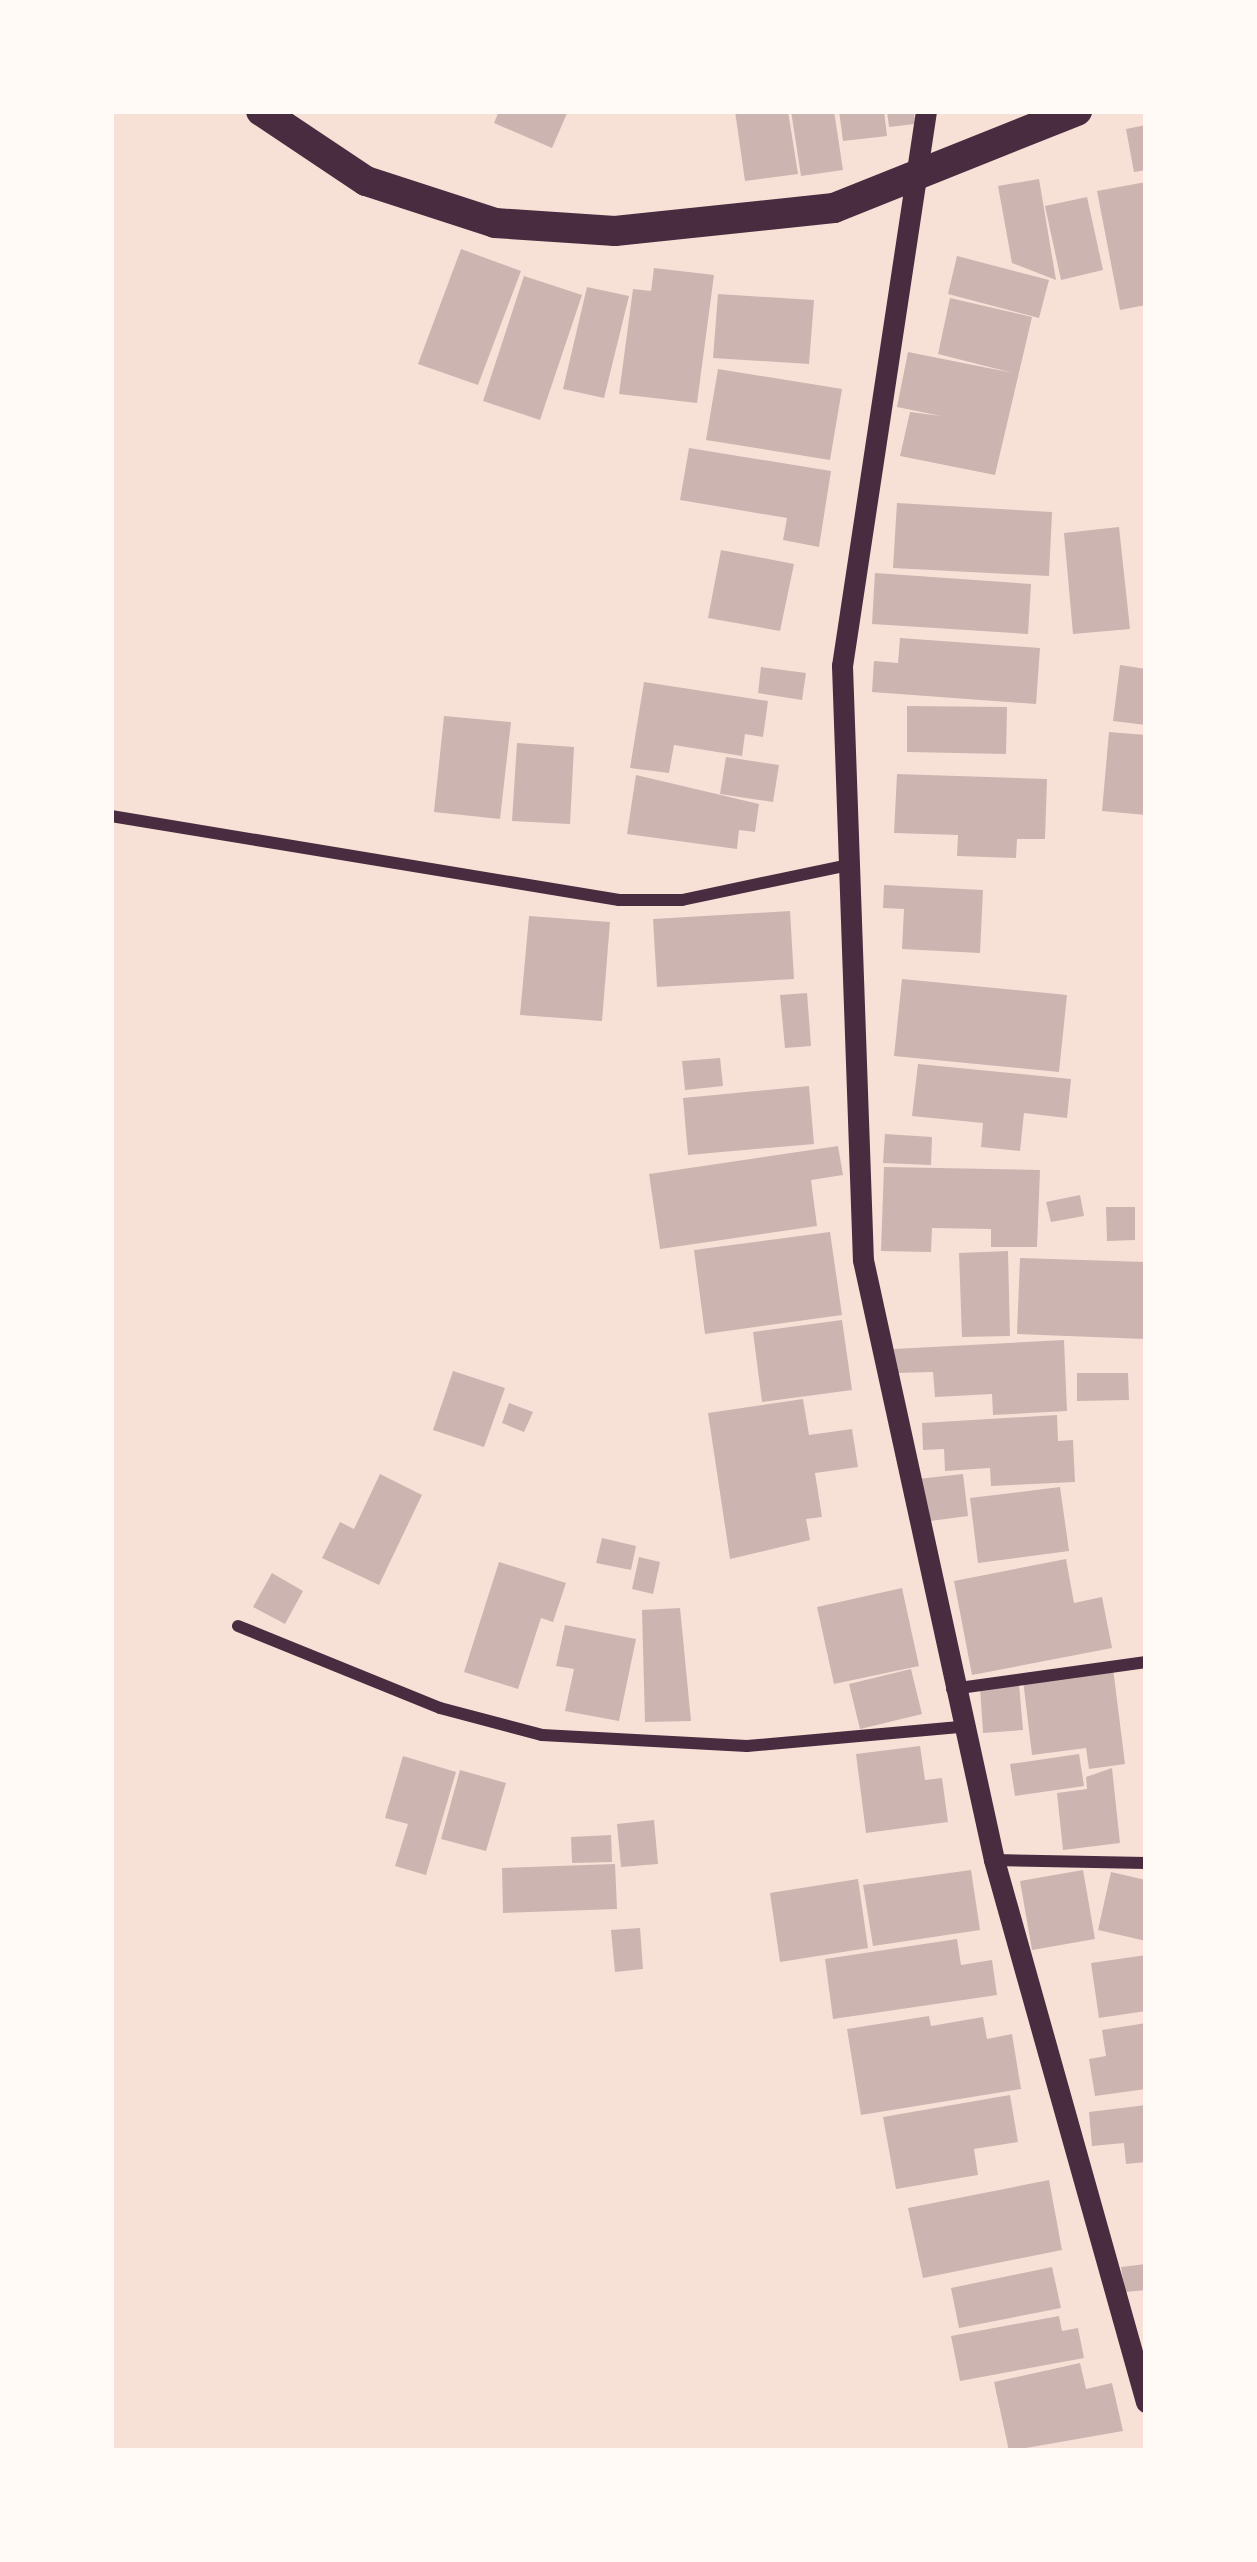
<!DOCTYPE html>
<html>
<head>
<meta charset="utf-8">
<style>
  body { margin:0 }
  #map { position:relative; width:1257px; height:2562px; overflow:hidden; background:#f7e1d7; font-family:Jost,sans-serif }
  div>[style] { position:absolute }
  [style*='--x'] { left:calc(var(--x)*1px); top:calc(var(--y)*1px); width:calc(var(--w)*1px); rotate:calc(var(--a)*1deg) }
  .building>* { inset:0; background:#ccb4b1 }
  .minor>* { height:12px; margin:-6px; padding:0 6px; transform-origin:6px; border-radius:6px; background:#4a2c40 }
  .tertiary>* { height:21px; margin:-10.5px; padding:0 10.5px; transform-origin:10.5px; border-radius:10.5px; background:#4a2c40 }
  .trunk>* { height:30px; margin:-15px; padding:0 15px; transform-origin:15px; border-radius:15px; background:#4a2c40 }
  span { translate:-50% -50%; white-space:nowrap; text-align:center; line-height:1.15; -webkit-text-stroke:9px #fffaf5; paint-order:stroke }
  .frame { position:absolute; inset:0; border:114px solid #fffaf5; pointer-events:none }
</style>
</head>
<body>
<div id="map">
  <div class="building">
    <i style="clip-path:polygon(499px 111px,568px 111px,552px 148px,494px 123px)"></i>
    <i style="clip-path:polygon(735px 111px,788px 111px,798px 174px,745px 181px)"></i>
    <i style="clip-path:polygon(791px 111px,834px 111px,843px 170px,801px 176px)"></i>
    <i style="clip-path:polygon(839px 111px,884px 111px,887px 136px,843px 141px)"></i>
    <i style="clip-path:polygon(887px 111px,914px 111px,915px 124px,889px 127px)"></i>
    <i style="clip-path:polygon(1146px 125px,1146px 170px,1134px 172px,1126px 129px)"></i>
    <i style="clip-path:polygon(1039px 179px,1056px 280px,1012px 263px,998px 186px)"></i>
    <i style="clip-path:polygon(1146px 182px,1146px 305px,1120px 310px,1097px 191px)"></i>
    <i style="clip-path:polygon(1087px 197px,1103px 270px,1061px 280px,1045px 206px)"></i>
    <i style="clip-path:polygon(461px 249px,521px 271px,478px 385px,418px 364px)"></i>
    <i style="clip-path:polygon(957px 256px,1049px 280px,1039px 318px,948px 294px)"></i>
    <i style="clip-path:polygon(654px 268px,714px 275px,697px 403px,619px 394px,633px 289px,651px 291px)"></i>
    <i style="clip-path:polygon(524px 276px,582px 295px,540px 420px,483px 401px)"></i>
    <i style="clip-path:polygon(587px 287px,629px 296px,604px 398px,563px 389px)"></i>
    <i style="clip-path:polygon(718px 294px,814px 300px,809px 364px,713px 358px)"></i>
    <i style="clip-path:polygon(950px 298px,1032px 317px,995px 475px,900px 456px,910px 412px,941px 416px,897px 407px,908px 352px,1013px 373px,938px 354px)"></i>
    <i style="clip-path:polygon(718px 369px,842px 389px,830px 460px,706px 440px)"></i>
    <i style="clip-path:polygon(689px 448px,831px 471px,819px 547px,783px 540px,787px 518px,680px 500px)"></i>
    <i style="clip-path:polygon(897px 503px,1052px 512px,1049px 576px,893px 568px)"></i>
    <i style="clip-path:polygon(1119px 527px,1130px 629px,1073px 634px,1064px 533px)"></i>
    <i style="clip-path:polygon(721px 550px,794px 564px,780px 631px,708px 618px)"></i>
    <i style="clip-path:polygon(875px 573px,1031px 584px,1028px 634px,872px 624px)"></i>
    <i style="clip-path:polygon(900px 638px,1040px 648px,1036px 704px,872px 692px,874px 661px,898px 663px)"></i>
    <i style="clip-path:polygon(1120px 665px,1146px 669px,1146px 725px,1113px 721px)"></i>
    <i style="clip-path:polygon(761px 667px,806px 673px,802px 700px,758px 693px)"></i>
    <i style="clip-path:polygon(644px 682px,768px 701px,763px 737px,745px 734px,742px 756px,674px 745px,669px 773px,630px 768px)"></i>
    <i style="clip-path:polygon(907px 706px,1007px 707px,1006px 754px,907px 752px)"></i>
    <i style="clip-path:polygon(444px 716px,511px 722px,500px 819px,434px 812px)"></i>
    <i style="clip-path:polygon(1109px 732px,1146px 735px,1146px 815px,1102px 811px)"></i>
    <i style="clip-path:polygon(517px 743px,574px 747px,570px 824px,512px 821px)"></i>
    <i style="clip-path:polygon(726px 757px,779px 765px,773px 802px,720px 794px)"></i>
    <i style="clip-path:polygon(897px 774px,1047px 779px,1045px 839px,1017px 839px,1016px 858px,957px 856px,958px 835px,894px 833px)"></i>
    <i style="clip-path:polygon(636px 775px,759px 804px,755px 832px,739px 830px,737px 849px,627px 834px)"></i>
    <i style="clip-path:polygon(884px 885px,983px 890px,980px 953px,902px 949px,904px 909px,883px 908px)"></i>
    <i style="clip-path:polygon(790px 911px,794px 979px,657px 987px,653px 919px)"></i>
    <i style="clip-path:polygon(529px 916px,610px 922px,602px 1021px,520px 1015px)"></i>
    <i style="clip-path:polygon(902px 979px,1067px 995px,1059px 1072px,894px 1056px)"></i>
    <i style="clip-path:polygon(807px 993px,811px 1046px,785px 1048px,780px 995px)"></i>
    <i style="clip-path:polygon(720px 1058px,723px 1086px,685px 1090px,682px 1061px)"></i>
    <i style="clip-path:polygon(918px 1064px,1071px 1079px,1067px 1118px,1024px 1113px,1020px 1151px,981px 1147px,983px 1123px,912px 1116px)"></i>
    <i style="clip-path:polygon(809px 1086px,814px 1144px,688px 1155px,683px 1098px)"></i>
    <i style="clip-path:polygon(885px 1134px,932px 1137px,931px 1165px,883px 1163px)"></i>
    <i style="clip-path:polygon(838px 1146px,843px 1175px,811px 1180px,817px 1226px,660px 1249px,649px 1174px)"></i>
    <i style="clip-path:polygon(884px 1167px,1040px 1170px,1037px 1247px,991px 1247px,991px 1229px,932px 1228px,931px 1252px,881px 1251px)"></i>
    <i style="clip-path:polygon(1080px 1195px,1084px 1216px,1051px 1222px,1046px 1202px)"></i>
    <i style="clip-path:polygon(1106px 1207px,1135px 1207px,1135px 1240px,1107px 1241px)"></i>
    <i style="clip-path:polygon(830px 1232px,842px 1315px,705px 1334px,694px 1250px)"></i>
    <i style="clip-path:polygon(1008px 1251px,1010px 1336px,962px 1337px,959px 1253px)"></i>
    <i style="clip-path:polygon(1020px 1258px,1146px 1262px,1144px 1339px,1017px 1334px)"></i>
    <i style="clip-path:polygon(842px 1320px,852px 1390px,762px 1402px,753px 1332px)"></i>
    <i style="clip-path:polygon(1064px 1340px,1067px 1411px,993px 1415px,992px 1394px,935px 1397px,933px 1372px,895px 1373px,894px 1349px)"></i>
    <i style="clip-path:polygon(453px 1371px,505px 1388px,484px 1447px,433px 1430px)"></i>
    <i style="clip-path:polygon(1077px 1373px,1128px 1373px,1129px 1400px,1077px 1401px)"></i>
    <i style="clip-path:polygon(803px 1399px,809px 1435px,852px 1429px,858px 1467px,815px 1473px,822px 1517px,806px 1519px,810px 1540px,730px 1559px,708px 1413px)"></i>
    <i style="clip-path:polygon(509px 1403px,533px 1412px,524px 1432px,502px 1423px)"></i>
    <i style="clip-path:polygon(1057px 1415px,1058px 1441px,1073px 1440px,1075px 1482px,991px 1486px,990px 1468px,945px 1471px,944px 1449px,923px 1450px,922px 1423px)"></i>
    <i style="clip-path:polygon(380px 1474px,422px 1495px,379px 1585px,322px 1558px,340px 1522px,354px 1529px)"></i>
    <i style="clip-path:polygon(963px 1474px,968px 1516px,923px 1522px,918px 1479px)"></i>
    <i style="clip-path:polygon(1060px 1487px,1069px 1551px,978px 1563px,970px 1498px)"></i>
    <i style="clip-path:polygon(602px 1538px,636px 1546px,631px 1570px,596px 1563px)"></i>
    <i style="clip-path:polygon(639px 1557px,660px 1562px,653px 1594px,632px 1589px)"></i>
    <i style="clip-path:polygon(1066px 1559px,1074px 1603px,1102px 1597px,1112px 1648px,972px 1675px,954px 1581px)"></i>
    <i style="clip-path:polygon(499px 1562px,566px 1583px,553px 1622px,541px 1618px,518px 1689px,464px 1672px)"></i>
    <i style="clip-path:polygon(272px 1573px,303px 1591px,285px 1624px,253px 1607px)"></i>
    <i style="clip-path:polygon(902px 1588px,919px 1666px,834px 1684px,817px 1607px)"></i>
    <i style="clip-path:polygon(680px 1608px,691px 1721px,645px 1722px,642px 1610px)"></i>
    <i style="clip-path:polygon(565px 1625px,636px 1639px,619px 1721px,565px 1711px,574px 1669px,556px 1666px)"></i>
    <i style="clip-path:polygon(1113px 1668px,1125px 1764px,1089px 1769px,1086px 1748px,1032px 1755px,1023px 1680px)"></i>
    <i style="clip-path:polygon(911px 1669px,922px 1714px,860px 1729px,849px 1684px)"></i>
    <i style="clip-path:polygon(1019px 1684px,1023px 1730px,983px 1733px,980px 1687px)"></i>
    <i style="clip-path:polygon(920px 1746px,925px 1780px,942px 1778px,948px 1822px,866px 1833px,856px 1754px)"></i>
    <i style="clip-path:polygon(1079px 1754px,1084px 1786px,1015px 1796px,1010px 1764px)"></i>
    <i style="clip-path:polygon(403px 1756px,456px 1772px,426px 1875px,395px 1866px,408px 1824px,385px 1818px)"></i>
    <i style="clip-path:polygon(1112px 1768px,1120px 1843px,1063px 1850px,1057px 1793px,1087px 1789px,1086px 1777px)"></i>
    <i style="clip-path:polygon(460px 1770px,506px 1783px,486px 1851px,441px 1839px)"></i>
    <i style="clip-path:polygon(654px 1820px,658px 1864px,621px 1867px,617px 1824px)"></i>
    <i style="clip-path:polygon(611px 1835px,612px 1862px,572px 1863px,571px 1837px)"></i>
    <i style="clip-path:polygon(615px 1864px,617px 1909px,503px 1913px,502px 1868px)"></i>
    <i style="clip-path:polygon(971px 1870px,980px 1930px,873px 1946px,863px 1885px)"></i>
    <i style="clip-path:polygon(1083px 1870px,1095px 1939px,1032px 1950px,1020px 1881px)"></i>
    <i style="clip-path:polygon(1111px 1872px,1146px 1880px,1146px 1941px,1098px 1930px)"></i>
    <i style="clip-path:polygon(858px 1879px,868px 1948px,780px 1962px,770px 1893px)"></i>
    <i style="clip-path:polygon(640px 1928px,643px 1969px,615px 1972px,611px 1930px)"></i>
    <i style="clip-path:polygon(957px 1939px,961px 1965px,992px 1960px,997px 1995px,833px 2019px,825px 1959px)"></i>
    <i style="clip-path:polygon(1146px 1955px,1146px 2011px,1099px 2018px,1091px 1963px)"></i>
    <i style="clip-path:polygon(929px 2016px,931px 2026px,983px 2017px,987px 2039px,1012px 2034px,1021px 2089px,861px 2115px,847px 2029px)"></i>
    <i style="clip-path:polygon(1146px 2023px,1146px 2089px,1095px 2096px,1089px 2059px,1106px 2056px,1102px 2030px)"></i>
    <i style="clip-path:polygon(1010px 2095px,1018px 2142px,974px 2149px,978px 2175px,896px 2189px,883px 2117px)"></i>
    <i style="clip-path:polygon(1146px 2105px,1146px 2162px,1126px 2164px,1124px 2143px,1092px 2146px,1089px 2112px)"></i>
    <i style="clip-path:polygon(1049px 2180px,1062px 2250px,923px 2278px,908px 2208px)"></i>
    <i style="clip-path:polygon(1146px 2264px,1146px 2290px,1125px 2292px,1121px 2267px)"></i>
    <i style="clip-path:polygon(1052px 2267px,1061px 2308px,959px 2328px,951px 2288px)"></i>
    <i style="clip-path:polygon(1059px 2316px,1062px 2331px,1078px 2328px,1084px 2358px,960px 2381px,951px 2336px)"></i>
    <i style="clip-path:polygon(1080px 2363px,1086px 2389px,1112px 2383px,1123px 2431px,1009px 2451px,994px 2382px)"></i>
  </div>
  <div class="minor">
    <i style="--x:111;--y:816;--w:515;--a:9.39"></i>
    <i style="--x:619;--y:900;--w:63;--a:0"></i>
    <i style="--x:682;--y:900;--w:166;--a:-11.9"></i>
    <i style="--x:238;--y:1626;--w:218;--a:22.1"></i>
    <i style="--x:440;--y:1708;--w:106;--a:14.8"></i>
    <i style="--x:542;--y:1735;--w:205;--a:3.1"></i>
    <i style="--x:747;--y:1746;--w:216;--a:-5.1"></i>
    <i style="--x:952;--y:1689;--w:196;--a:-7.9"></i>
    <i style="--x:994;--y:1860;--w:152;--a:1.1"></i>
  </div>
  <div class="tertiary">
    <i style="--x:926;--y:111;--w:561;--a:98.61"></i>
    <i style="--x:842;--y:666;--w:594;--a:87.98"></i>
    <i style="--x:863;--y:1260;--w:614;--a:77.68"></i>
    <i style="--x:994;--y:1860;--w:563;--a:74.33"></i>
  </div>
  <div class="trunk">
    <i style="--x:261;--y:111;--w:126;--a:33.7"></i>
    <i style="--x:366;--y:181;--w:136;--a:18"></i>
    <i style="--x:495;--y:223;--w:120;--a:3.8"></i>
    <i style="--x:615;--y:231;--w:220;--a:-6"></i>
    <i style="--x:834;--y:208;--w:262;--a:-21.8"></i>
  </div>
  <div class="frame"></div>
</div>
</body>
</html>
